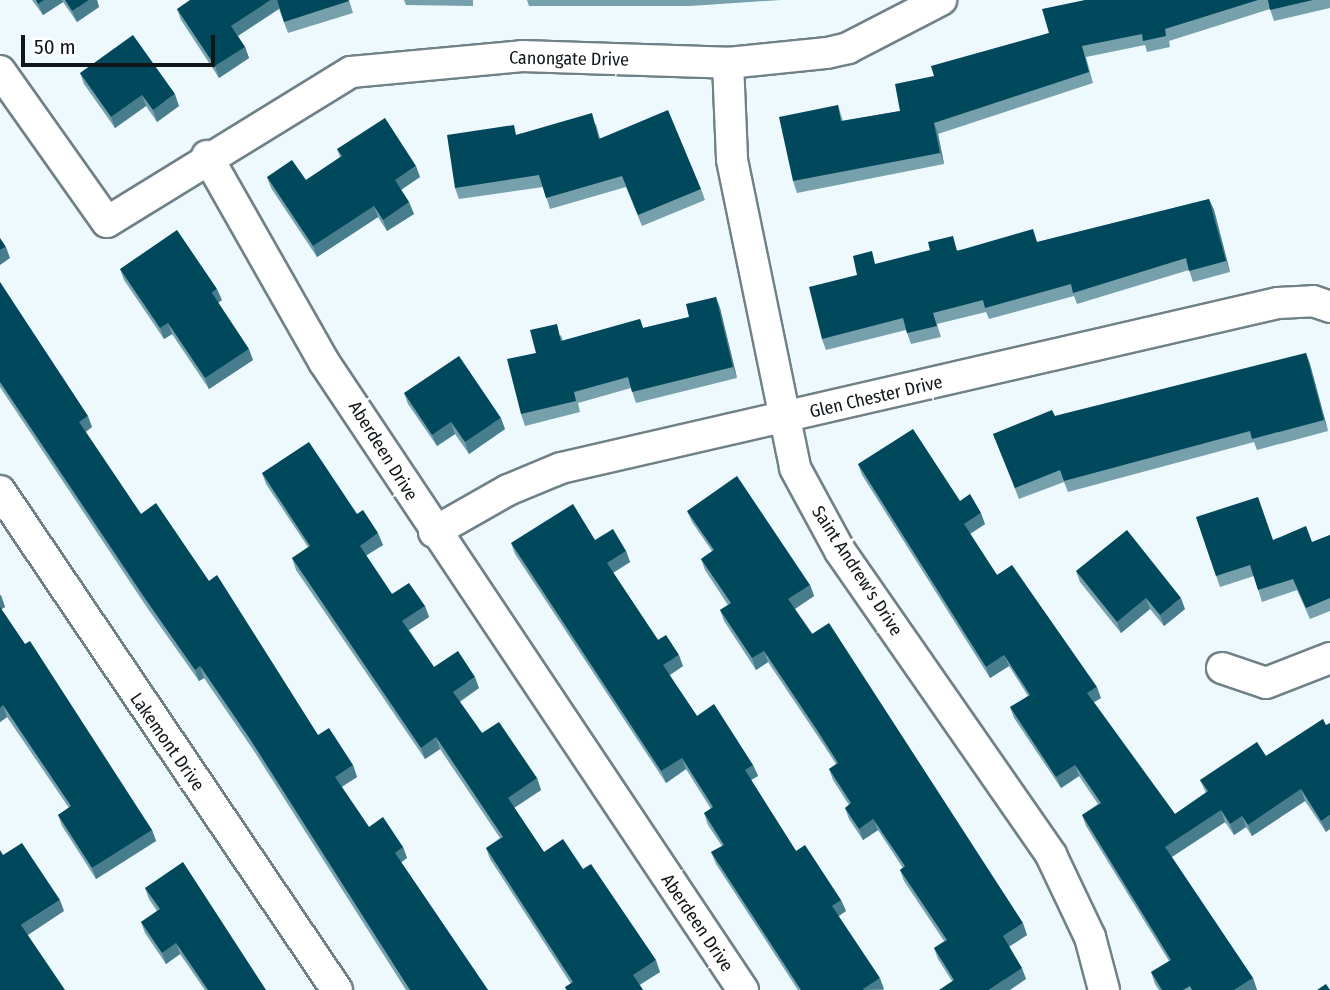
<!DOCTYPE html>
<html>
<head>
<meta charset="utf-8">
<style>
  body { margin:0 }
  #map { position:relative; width:1330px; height:990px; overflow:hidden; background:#edf9fd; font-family:"Fira Sans Condensed",sans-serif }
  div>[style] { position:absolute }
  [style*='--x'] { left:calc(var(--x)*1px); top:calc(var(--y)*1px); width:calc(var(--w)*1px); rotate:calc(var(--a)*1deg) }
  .roads { filter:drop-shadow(2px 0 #708188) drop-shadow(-2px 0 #708188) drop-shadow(0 2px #708188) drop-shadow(0 -2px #708188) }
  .minor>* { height:30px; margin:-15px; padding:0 15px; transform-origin:15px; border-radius:15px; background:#fff }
  .wall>* { inset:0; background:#76a0ac }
  .shaded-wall>* { inset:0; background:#477d8c }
  .building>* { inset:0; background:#00485c }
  span { translate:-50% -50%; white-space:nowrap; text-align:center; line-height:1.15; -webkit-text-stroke:7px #fff; paint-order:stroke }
  .street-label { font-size:18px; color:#101619 }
  .scale { position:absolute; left:21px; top:35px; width:194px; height:32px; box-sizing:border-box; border:4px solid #101619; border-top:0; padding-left:9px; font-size:21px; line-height:24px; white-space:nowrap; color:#101619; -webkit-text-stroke:5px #fff; paint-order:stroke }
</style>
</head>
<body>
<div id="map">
  <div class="roads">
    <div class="minor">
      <i style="--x:728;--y:63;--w:97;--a:87.6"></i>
      <i style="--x:732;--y:160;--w:314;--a:78.4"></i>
      <i style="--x:795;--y:468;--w:94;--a:61.5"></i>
      <i style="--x:840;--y:551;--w:370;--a:55.2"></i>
      <i style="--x:1051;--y:855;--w:91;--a:64.6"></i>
      <i style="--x:1090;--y:937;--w:55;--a:75.2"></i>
      <i style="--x:0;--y:71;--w:185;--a:54.7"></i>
      <i style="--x:107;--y:222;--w:286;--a:-31.6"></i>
      <i style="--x:351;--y:72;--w:172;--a:-5.3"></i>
      <i style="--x:522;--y:56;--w:206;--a:1.9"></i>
      <i style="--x:728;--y:63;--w:100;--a:-5.8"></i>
      <i style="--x:827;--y:53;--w:22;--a:-13"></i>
      <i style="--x:848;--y:48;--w:105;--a:-27.3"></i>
      <i style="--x:207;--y:156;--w:237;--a:60.4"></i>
      <i style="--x:324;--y:362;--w:755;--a:56.29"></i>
      <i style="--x:0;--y:491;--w:602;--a:55.97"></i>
      <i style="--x:434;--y:532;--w:85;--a:-29.6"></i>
      <i style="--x:508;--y:490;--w:57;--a:-22.5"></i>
      <i style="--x:561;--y:468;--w:736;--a:-12.96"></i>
      <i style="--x:1278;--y:303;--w:35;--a:-3"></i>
      <i style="--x:1313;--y:301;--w:18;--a:19"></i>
      <i style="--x:1222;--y:668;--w:46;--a:18.8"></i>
      <i style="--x:1266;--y:683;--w:69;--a:-21.3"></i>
    </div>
  </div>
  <div class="wall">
    <i style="clip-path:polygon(32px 0,97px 0,99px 7px,77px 22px,63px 2px,43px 15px)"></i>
    <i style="clip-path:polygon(349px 0,353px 13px,288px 33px,279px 9px,238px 36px,245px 47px,249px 58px,219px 78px,181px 20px,177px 9px)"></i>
    <i style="clip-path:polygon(404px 0,473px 0,473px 6px,406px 5px)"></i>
    <i style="clip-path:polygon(527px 0,781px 0,690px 6px,529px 6px)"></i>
    <i style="clip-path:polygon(1085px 0,1330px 0,1330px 8px,1274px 21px,1270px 9px,1169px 41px,1170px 47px,1147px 52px,1145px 45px,1086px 57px,1093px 83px,938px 134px,944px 164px,797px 193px,793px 181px,838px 105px,843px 121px,900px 111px,934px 76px,1049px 33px)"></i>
    <i style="clip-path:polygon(80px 73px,179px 106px,157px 122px,146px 106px,115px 128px,84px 84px)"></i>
    <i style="clip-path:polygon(596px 124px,600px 138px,701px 189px,705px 200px,642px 226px,626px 187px,550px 209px,543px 187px,459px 199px,455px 188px,518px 134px)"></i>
    <i style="clip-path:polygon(337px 149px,420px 177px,401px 190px,409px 202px,414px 214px,387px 231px,378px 217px,317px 257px,271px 188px,267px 177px,306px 180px,340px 157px)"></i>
    <i style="clip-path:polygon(1209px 199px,1214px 210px,1230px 272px,1193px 282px,1189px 270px,1077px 304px,1074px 296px,989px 319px,986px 312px,937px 324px,941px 337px,911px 344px,906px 330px,826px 350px,822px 339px,857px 275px,876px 264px,958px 250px,1038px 242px)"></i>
    <i style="clip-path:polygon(120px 269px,222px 300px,218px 303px,253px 360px,209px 389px,172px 334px,164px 339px,124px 280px)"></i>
    <i style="clip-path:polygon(0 282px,92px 427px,86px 432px,141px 514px,209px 581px,318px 735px,353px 765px,357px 777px,342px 787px,369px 827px,403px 847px,407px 858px,401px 862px,488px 990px,406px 990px,254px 751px,204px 678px,199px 681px,148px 609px,0 387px)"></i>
    <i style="clip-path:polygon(716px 297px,720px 308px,737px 378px,636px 403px,631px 388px,578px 403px,580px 412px,525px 426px,521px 414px,536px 353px,561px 335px,563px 341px,640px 319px,643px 328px,689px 317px)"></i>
    <i style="clip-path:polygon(1306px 353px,1310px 364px,1328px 431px,1257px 450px,1254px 442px,1068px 492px,1064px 482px,1019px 499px,993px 434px,1055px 416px)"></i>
    <i style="clip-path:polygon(404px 393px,505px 429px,469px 454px,455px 434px,437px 446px,408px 404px)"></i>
    <i style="clip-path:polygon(858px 464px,960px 501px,985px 524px,970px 534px,997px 575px,1101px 698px,1094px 702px,1175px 814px,1206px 793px,1200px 780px,1266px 756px,1323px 719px,1326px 832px,1305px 801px,1252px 836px,1246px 827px,1234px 835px,1225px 822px,1172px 857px,1253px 978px,1257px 990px,1159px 990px,1155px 984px,1151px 972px,1169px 961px,1086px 826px,1082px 815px,1098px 804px,1079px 776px,1061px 788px,1014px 718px,1010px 707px,1028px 696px,1009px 666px,990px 678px,862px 475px)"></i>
    <i style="clip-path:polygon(262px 473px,357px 514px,383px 545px,366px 555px,392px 594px,425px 606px,429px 617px,409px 630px,434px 667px,479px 688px,460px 702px,482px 733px,537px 778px,541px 790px,514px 808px,544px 852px,583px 869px,660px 972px,640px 985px,643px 990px,566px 990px,565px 987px,571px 984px,490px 859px,486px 848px,500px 838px,440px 749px,425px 759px,296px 570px,292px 558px,308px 547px,266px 484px)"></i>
    <i style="clip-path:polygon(687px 511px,810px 585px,814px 596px,795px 609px,1027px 935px,1009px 946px,1026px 979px,952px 981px,938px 959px,934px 948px,944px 941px,904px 881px,900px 870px,903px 868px,878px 830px,863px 840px,849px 819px,845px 808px,849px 805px,833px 780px,829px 769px,836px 764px,821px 741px,768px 662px,756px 670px,724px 621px,720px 610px,728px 605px,705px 570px,701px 559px,712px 551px,692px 522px)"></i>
    <i style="clip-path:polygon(1196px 517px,1273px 540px,1312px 542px,1330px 535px,1330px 611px,1310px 619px,1297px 590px,1262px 602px,1254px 576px,1220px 587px)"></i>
    <i style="clip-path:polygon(595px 540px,626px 551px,630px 562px,613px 573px,658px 640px,683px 666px,669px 675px,697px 716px,753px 765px,758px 776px,751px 780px,796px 851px,841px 900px,846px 911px,838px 916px,884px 989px,883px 990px,798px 990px,716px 864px,711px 852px,722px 846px,708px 825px,704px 813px,711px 809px,686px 769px,666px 783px,515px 554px,511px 543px)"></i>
    <i style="clip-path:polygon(1076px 571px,1185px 609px,1164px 626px,1150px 609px,1121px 633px,1080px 582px)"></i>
    <i style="clip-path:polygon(0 594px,5px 607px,1px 609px,152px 830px,156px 841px,96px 879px,62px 826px,58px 815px,69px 808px,7px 717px,0 722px)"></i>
    <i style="clip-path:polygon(145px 888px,266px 990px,205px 990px,180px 954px,166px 964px,145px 933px,141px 922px,157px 911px,149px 899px)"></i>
  </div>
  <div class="shaded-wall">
    <i style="clip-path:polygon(44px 0,62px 0,63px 2px,43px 15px,38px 4px)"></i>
    <i style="clip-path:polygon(89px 0,97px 0,99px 7px,77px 22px,72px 11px)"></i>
    <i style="clip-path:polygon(271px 0,277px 0,280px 8px,236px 37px,231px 26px)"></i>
    <i style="clip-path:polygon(245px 47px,249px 58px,219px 78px,215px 66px)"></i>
    <i style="clip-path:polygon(175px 94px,179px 106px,157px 122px,153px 110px)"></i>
    <i style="clip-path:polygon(142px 95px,146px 106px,115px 128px,111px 117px)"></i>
    <i style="clip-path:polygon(934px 123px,938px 134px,944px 164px,940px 153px)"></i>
    <i style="clip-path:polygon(416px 166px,420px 177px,399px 191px,395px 180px)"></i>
    <i style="clip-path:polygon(1209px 199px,1214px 210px,1230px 272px,1226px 261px)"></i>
    <i style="clip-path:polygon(409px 202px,414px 214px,387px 231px,383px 220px)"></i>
    <i style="clip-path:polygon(374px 206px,378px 217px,317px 257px,313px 246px)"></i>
    <i style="clip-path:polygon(6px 247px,10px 258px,0 265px,0 250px)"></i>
    <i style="clip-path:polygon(217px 289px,222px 300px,216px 304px,212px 293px)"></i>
    <i style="clip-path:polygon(716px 297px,720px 308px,737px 378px,733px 367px)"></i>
    <i style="clip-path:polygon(168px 323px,172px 334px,164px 339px,160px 328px)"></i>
    <i style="clip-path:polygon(249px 349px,253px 360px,209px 389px,205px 378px)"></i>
    <i style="clip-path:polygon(1306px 353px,1310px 364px,1328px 431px,1324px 420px)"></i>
    <i style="clip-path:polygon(88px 416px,92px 427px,83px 433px,79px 422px)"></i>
    <i style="clip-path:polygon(501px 418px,505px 429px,469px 454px,465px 442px)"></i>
    <i style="clip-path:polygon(451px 422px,455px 434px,437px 446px,432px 435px)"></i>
    <i style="clip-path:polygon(981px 513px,985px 524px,968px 535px,964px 524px)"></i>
    <i style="clip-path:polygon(378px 533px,383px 545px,364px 557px,360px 546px)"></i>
    <i style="clip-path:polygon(626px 551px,630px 562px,611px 574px,607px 563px)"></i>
    <i style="clip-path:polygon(810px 585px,814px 596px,793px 610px,788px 599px)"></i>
    <i style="clip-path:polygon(1px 595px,5px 607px,0 610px,0 596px)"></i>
    <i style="clip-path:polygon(1146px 598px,1150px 609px,1121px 633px,1117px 622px)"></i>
    <i style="clip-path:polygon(1181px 598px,1185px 609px,1164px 626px,1160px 615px)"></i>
    <i style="clip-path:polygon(425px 606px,429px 617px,406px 632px,402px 621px)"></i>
    <i style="clip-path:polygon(764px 651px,768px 662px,756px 670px,752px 658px)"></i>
    <i style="clip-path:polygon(679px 655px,683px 666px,667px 677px,663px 665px)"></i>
    <i style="clip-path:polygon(1004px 655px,1009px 666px,990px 678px,986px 667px)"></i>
    <i style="clip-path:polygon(200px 666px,204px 678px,199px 681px,195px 670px)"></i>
    <i style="clip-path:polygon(475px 677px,479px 688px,457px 703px,453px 692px)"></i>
    <i style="clip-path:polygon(1097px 687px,1101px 698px,1091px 704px,1087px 693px)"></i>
    <i style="clip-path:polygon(3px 705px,7px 717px,0 722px,0 708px)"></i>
    <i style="clip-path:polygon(436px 737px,440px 749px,425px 759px,421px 748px)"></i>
    <i style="clip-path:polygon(682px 758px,686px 769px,666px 783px,661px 771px)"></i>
    <i style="clip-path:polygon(353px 765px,357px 777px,339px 788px,335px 777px)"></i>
    <i style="clip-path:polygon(753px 765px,758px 776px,749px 781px,745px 770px)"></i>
    <i style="clip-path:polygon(1075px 765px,1079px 776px,1061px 788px,1056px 777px)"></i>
    <i style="clip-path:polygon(537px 778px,541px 790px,512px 809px,508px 798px)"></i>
    <i style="clip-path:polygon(1301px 789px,1305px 801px,1252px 836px,1248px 825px)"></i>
    <i style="clip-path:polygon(1221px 810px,1225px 822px,1170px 858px,1165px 847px)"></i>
    <i style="clip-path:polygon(1330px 815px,1330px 829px,1326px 832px,1321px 821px)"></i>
    <i style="clip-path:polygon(1242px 816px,1246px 827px,1234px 835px,1230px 824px)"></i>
    <i style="clip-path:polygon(873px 819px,878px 830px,863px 840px,859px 829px)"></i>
    <i style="clip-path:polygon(152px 830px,156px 841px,96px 879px,92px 868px)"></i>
    <i style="clip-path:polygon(403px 847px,407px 858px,399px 864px,395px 853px)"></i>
    <i style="clip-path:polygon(60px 900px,64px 911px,25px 937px,21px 925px)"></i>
    <i style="clip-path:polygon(841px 900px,846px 911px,836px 918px,832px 906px)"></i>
    <i style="clip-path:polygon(1023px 923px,1027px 935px,1007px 948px,1003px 936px)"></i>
    <i style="clip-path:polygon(176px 943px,180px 954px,166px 964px,162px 953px)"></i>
    <i style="clip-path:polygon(656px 960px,660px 972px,637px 986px,633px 975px)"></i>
    <i style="clip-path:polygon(1022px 968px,1026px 979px,1010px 990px,989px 990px)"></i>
    <i style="clip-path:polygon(880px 978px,884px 989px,864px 990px,863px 989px)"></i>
    <i style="clip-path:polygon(1253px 978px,1257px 990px,1234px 990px)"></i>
  </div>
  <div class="building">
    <i style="clip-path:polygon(36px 0,44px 0,38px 4px)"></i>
    <i style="clip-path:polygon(65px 0,89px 0,72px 11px)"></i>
    <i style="clip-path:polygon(190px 0,271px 0,231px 26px,245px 47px,215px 66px,177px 9px)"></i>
    <i style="clip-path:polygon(277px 0,348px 0,349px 1px,284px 22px)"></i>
    <i style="clip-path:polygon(1085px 0,1258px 0,1165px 29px,1166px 36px,1143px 41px,1142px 34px,1082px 46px,1089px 72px,934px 123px,940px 153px,793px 181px,779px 117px,838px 105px,841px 121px,900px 111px,895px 84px,934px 76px,931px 66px,1049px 33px,1042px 9px)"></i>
    <i style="clip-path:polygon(1268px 0,1313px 0,1270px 10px)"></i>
    <i style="clip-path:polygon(133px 35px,175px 94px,153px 110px,142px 95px,111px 117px,80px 73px)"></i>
    <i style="clip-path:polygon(668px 110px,701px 189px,638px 215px,622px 176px,546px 198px,539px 175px,455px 188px,447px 135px,514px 125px,516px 135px,592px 113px,599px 139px)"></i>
    <i style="clip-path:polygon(385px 118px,416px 166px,395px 180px,409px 202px,383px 220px,374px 206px,313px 246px,267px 177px,292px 160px,306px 180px,342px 156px,337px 149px)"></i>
    <i style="clip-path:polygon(1209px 199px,1226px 261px,1189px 271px,1186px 258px,1073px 293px,1071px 284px,985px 308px,983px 300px,933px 313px,937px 326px,907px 333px,903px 318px,822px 339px,809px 287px,857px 275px,853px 256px,872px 251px,875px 264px,930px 250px,928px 242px,953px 236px,957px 251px,1033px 229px,1037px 242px)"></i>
    <i style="clip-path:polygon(177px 230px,217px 289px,212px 293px,249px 349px,205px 378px,168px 323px,160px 328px,120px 269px)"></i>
    <i style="clip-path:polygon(0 238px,6px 247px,0 250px)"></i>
    <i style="clip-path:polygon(0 282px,88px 416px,79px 422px,141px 514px,156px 503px,209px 581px,217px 575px,318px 735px,329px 728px,353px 765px,335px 777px,369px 827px,383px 817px,403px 847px,395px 853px,488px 990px,410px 990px,250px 739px,200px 666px,195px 670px,144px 597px,0 382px)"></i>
    <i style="clip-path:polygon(716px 297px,733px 367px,632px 392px,628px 377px,574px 392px,576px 401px,521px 414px,507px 359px,536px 353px,530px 330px,557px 324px,561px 341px,640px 319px,643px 328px,689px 317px,686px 304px)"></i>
    <i style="clip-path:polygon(1306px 353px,1324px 420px,1252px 439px,1250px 431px,1064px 481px,1060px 470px,1015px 488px,993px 434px,1052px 410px,1055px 416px)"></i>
    <i style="clip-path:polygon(459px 356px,501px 418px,465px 442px,451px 422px,432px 435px,404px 393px)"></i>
    <i style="clip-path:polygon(913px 429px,960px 501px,970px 494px,981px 513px,964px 524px,997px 575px,1012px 565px,1097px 687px,1087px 693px,1175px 814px,1208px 791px,1200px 780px,1257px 742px,1266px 756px,1323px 719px,1326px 725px,1330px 723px,1330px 815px,1321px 821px,1301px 789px,1248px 825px,1242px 816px,1230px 824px,1221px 810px,1165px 847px,1253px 978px,1234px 990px,1192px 990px,1190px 986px,1183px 990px,1162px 990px,1151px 972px,1171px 960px,1082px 815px,1101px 803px,1075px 765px,1056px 777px,1010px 707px,1030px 695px,1004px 655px,986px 667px,858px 464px)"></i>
    <i style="clip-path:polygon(309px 442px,357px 514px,363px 510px,378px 533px,360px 546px,392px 594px,409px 583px,425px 606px,402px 621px,434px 667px,458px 651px,475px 677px,453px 692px,482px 733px,499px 722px,537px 778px,508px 798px,544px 852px,563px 839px,583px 869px,591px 864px,656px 960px,633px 975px,643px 990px,567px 990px,565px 987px,573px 982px,486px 848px,503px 837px,436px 737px,421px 748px,292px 558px,310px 546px,262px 473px)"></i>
    <i style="clip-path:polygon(737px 476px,810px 585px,788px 599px,812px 634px,829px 623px,1023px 923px,1003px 936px,1022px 968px,989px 990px,939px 990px,954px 980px,934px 948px,947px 940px,900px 870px,905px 866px,873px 819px,859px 829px,845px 808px,851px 803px,829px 769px,838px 763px,817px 730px,764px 651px,752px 658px,720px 610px,731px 603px,701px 559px,714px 550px,687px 511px)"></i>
    <i style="clip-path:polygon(1258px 497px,1273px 540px,1306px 526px,1312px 542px,1330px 535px,1330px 598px,1306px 608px,1293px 579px,1258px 590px,1250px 565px,1216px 576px,1196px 517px)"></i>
    <i style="clip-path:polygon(573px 504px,595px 540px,613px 529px,626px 551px,607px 563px,658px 640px,666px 635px,679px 655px,663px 665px,697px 716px,714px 704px,753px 765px,745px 770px,796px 851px,805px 845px,841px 900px,832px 906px,880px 978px,863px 989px,864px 990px,801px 990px,711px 852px,724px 845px,704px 813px,713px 807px,682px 758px,661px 771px,511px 543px)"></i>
    <i style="clip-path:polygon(1127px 530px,1181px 598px,1160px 615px,1146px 598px,1117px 622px,1076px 571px)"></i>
    <i style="clip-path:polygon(0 607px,25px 644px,30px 641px,152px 830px,92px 868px,58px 815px,71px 806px,3px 705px,0 708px)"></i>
    <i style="clip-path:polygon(22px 843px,60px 900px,21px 925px,65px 990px,0 990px,0 850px,3px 855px)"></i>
    <i style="clip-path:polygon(183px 862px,266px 990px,208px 990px,176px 943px,162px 953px,141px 922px,160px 909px,145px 888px)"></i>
    <i style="clip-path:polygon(1326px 984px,1330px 990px,1317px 990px)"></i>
  </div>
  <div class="street-label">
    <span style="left:569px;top:59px;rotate:1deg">Canongate Drive</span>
    <span style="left:876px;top:397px;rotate:-13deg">Glen Chester Drive</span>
    <span style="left:383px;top:451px;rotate:58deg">Aberdeen Drive</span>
    <span style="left:857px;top:571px;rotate:57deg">Saint Andrew's Drive</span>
    <span style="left:167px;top:742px;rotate:55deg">Lakemont Drive</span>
    <span style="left:697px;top:923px;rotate:56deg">Aberdeen Drive</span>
  </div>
  <div class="scale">50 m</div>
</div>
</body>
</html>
